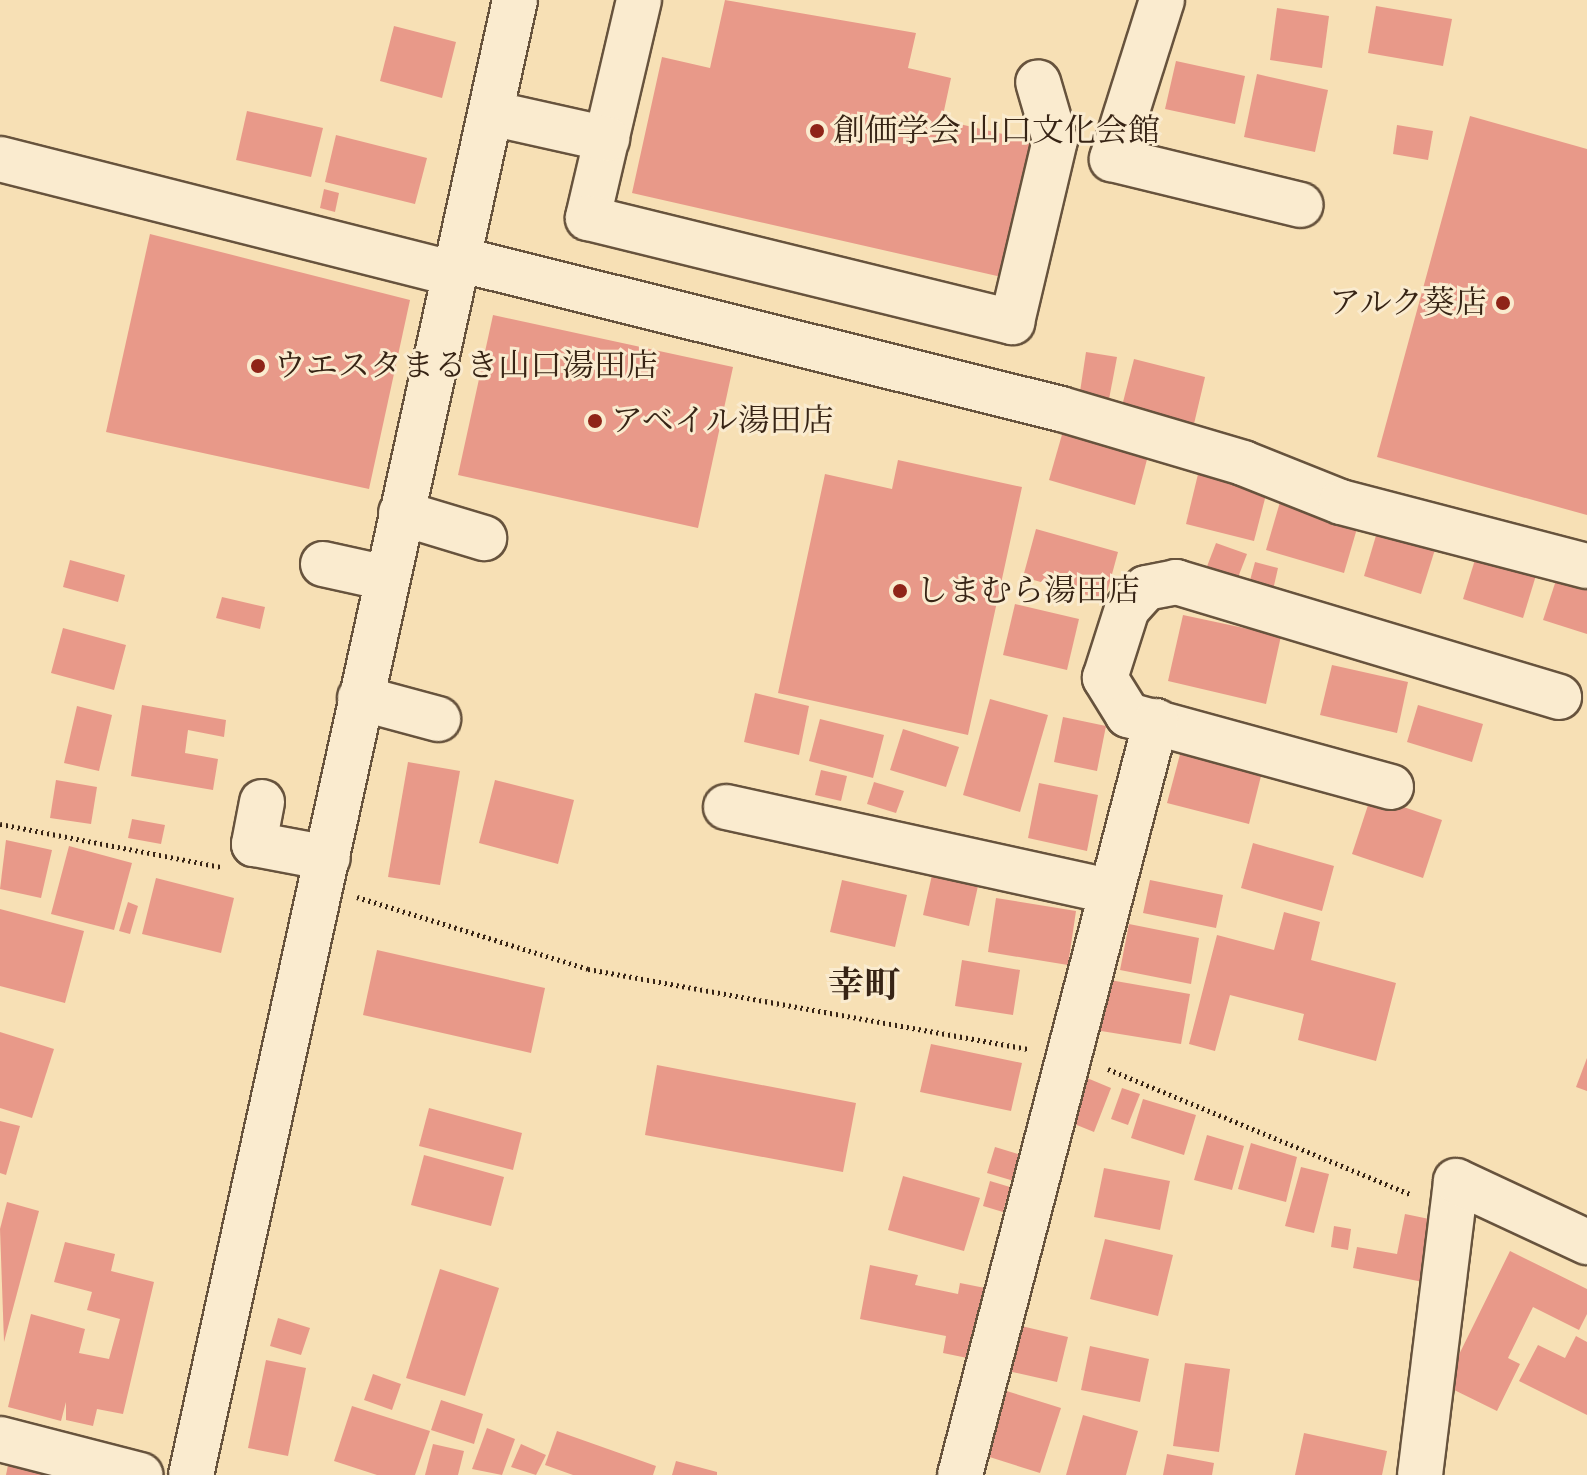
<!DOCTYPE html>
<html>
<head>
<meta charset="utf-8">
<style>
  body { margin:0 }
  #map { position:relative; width:1587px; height:1475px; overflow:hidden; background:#f7e0b5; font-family:"IM FELL Great Primer","Noto Serif JP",serif }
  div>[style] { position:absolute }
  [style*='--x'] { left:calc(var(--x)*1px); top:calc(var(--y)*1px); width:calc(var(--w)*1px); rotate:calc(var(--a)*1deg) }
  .building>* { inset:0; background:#e89989 }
  .path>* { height:5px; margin-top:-2.5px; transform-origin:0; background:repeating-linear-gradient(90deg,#372415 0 2px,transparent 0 6px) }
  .roads { filter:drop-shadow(2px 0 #67533d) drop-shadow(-2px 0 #67533d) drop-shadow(0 2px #67533d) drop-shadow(0 -2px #67533d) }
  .minor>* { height:44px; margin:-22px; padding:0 22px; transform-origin:22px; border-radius:22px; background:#faebcf }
  .dots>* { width:22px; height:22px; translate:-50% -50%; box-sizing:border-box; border:4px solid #faebcf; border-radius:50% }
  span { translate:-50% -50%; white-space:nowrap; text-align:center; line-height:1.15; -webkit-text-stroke:6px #faebcf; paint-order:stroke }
  .poi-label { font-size:32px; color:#372415 }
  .left { translate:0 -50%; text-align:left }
  .right { translate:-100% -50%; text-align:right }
  .quarter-label { font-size:36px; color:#372415; font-weight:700 }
</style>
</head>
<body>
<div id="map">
  <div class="building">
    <i style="clip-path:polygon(725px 0,916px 33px,908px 68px,951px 78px,942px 120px,1037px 142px,1006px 278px,632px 193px,662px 57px,710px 68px)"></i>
    <i style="clip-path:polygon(1376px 6px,1452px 19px,1443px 66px,1368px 53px)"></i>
    <i style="clip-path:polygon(1277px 8px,1329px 16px,1322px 68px,1270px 60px)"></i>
    <i style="clip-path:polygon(394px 26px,456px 42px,442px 98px,380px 81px)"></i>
    <i style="clip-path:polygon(1176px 61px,1245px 76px,1235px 124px,1165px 109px)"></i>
    <i style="clip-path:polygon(1257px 74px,1328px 90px,1315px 152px,1244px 137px)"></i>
    <i style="clip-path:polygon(247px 111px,323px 128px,311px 177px,236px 160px)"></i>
    <i style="clip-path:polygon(1470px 116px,1587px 149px,1587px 515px,1377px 457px)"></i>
    <i style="clip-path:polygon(1397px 125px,1433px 131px,1428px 160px,1393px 154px)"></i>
    <i style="clip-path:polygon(336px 135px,427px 158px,415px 204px,325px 182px)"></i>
    <i style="clip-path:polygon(324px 189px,339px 193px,335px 212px,320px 208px)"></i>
    <i style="clip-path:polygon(150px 234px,410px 300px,369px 489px,106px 432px)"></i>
    <i style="clip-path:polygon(493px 315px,733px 367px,698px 528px,458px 475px)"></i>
    <i style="clip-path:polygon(1086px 352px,1117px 357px,1107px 410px,1078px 405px)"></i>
    <i style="clip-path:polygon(1134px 359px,1205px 377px,1194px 424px,1122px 406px)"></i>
    <i style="clip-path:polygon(1065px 424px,1150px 448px,1135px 505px,1049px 480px)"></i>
    <i style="clip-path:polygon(898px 460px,1022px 487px,968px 735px,778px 693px,825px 474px,892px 489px)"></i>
    <i style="clip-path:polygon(1199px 470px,1268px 487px,1254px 541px,1186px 524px)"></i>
    <i style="clip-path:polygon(1280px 502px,1358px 525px,1344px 573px,1266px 550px)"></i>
    <i style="clip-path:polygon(1380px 522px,1438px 540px,1421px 594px,1364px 576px)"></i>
    <i style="clip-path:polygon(1036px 529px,1118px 552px,1105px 600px,1023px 577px)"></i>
    <i style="clip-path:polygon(1216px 543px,1247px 554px,1237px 580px,1206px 569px)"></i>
    <i style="clip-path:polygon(1477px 553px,1537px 572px,1523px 618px,1463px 599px)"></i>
    <i style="clip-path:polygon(70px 560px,125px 575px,118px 602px,63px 587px)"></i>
    <i style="clip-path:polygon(1255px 562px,1278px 568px,1273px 590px,1249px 584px)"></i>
    <i style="clip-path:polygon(1559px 571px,1587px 581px,1587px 634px,1543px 620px)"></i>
    <i style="clip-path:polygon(222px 597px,265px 607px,260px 629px,216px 618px)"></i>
    <i style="clip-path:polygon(1015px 604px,1079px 619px,1067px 670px,1003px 655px)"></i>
    <i style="clip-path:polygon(1183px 615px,1281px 636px,1266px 704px,1168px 681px)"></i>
    <i style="clip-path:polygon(63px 628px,126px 645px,114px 690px,51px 673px)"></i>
    <i style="clip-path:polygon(1332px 665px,1408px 682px,1397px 733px,1320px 715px)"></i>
    <i style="clip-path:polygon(755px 693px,809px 706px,799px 755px,744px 742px)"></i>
    <i style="clip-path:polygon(990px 699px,1048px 715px,1020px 812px,963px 795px)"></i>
    <i style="clip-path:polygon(142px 705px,226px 720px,224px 737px,188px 730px,185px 753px,218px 759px,213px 790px,131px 776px)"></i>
    <i style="clip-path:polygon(1418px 705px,1483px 724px,1472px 762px,1407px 742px)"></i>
    <i style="clip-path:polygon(77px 706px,112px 715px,99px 771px,64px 763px)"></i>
    <i style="clip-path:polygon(1063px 717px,1106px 726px,1097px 771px,1054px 762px)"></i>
    <i style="clip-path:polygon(820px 719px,884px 735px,873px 778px,809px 761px)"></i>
    <i style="clip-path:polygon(903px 729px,959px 747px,946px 787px,890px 770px)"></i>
    <i style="clip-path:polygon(1182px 747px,1263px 768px,1249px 824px,1167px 803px)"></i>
    <i style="clip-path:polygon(408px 762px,460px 771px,440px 885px,388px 877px)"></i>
    <i style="clip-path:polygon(821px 770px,847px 776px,841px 801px,815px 795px)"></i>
    <i style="clip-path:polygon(56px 780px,97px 787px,91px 824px,50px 818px)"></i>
    <i style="clip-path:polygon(495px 780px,574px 800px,558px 864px,479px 843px)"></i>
    <i style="clip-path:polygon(874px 782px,904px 791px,896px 813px,867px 804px)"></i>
    <i style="clip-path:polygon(1039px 783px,1098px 795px,1087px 851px,1028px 838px)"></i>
    <i style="clip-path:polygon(1371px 796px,1442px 820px,1423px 878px,1352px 854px)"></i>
    <i style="clip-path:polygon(132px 819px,165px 825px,161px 844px,128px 838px)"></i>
    <i style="clip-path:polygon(6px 840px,52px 850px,41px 898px,0 889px)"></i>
    <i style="clip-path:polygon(1253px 843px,1334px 866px,1322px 911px,1241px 888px)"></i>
    <i style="clip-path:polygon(69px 846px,132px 863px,114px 930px,51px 914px)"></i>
    <i style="clip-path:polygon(934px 866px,980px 877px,969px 926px,923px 915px)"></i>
    <i style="clip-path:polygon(156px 878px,234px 898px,221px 953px,142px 934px)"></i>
    <i style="clip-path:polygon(842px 880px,907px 895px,895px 947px,830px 932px)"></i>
    <i style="clip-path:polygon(1150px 880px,1223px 895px,1216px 928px,1143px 913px)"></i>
    <i style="clip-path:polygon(996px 898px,1076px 911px,1068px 965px,988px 952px)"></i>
    <i style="clip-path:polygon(128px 902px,138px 906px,130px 934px,119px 931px)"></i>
    <i style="clip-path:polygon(0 909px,84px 931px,65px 1003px,0 986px)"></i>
    <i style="clip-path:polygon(1284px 912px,1320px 922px,1311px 960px,1396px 983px,1376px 1061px,1298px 1040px,1304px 1014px,1230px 995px,1215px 1051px,1189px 1044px,1217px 935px,1274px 950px)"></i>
    <i style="clip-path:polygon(1129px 924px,1199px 938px,1191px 984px,1120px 970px)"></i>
    <i style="clip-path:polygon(377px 950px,545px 988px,531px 1053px,363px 1015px)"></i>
    <i style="clip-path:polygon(962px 960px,1020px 970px,1013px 1015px,955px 1006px)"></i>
    <i style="clip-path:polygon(1104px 979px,1190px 994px,1181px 1044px,1095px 1030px)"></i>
    <i style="clip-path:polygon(0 1032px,54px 1049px,32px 1118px,0 1108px)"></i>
    <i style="clip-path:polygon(931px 1044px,1022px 1063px,1011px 1111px,920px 1092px)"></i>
    <i style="clip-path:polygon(1587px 1058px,1587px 1091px,1576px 1087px)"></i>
    <i style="clip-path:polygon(657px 1065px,856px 1103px,843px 1172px,645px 1135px)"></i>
    <i style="clip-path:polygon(1075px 1073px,1111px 1088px,1094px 1132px,1057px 1117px)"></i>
    <i style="clip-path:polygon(1122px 1088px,1140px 1094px,1128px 1125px,1111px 1119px)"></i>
    <i style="clip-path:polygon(1143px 1099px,1196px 1115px,1184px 1155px,1131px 1138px)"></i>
    <i style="clip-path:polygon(429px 1108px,522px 1133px,513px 1170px,419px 1146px)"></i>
    <i style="clip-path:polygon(0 1121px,20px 1126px,6px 1175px,0 1173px)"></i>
    <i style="clip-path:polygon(1207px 1135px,1244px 1146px,1232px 1190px,1194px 1180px)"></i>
    <i style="clip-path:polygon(1251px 1143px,1297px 1157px,1286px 1202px,1238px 1189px)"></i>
    <i style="clip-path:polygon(995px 1147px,1021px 1155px,1014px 1181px,987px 1173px)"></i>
    <i style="clip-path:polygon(424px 1155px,504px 1177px,491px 1226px,411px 1205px)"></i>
    <i style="clip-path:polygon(1301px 1167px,1329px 1174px,1314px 1233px,1285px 1226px)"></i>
    <i style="clip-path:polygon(1104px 1168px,1170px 1181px,1160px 1230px,1094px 1217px)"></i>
    <i style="clip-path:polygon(903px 1176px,980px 1198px,964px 1251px,888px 1230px)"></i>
    <i style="clip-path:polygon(990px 1181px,1010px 1187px,1003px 1212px,983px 1206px)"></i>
    <i style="clip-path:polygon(7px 1202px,39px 1211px,4px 1342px,0 1229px)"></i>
    <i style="clip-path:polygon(1405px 1214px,1439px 1221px,1428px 1283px,1353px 1268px,1357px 1247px,1397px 1254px)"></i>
    <i style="clip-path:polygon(1334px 1226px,1351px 1229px,1348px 1250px,1331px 1247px)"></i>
    <i style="clip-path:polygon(1105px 1239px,1173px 1255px,1158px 1316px,1090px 1299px)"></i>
    <i style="clip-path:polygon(65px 1242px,115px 1254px,111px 1271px,154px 1282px,123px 1414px,97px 1409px,93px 1426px,66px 1420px,66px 1402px,61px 1421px,8px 1407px,31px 1314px,85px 1329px,79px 1353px,109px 1359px,120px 1319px,87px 1310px,92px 1292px,54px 1282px)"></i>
    <i style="clip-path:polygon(1510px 1251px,1587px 1289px,1587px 1314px,1579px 1330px,1533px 1307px,1508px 1358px,1520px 1364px,1497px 1411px,1444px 1385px)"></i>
    <i style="clip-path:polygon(870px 1265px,918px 1275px,915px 1285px,958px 1294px,960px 1283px,990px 1289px,977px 1360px,943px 1353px,946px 1336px,860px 1319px)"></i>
    <i style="clip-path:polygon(440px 1269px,499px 1288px,465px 1396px,406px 1378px)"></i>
    <i style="clip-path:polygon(278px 1318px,310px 1328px,301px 1355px,270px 1346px)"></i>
    <i style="clip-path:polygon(1009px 1323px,1068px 1337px,1057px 1382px,999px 1369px)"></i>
    <i style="clip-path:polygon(1576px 1336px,1587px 1342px,1587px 1415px,1519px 1381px,1538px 1345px,1565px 1358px)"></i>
    <i style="clip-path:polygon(1090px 1346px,1149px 1359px,1140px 1402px,1081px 1390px)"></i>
    <i style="clip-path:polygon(266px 1360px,306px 1368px,288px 1456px,248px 1448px)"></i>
    <i style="clip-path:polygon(1185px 1363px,1230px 1369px,1219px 1452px,1173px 1446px)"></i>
    <i style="clip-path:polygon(373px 1374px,401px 1384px,392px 1410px,364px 1400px)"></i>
    <i style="clip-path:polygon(1000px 1389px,1061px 1408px,1040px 1473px,980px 1454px)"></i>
    <i style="clip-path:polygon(441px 1400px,483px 1414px,474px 1444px,431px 1430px)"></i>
    <i style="clip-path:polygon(352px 1406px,430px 1431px,415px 1475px,377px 1475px,334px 1461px)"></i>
    <i style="clip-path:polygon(1083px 1415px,1138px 1431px,1126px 1475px,1066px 1475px)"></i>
    <i style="clip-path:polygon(487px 1428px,515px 1439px,502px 1475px,472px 1469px)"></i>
    <i style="clip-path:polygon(557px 1431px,656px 1466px,653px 1475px,573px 1475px,545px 1465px)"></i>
    <i style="clip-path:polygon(1304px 1433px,1387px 1451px,1382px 1475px,1295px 1475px)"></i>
    <i style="clip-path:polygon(433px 1444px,464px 1451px,458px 1475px,425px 1475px)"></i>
    <i style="clip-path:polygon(521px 1444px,546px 1455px,536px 1475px,511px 1467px)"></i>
    <i style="clip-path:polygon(1167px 1454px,1214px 1463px,1212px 1475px,1163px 1475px)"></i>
    <i style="clip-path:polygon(676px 1461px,717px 1472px,717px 1475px,672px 1475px)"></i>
    <i style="clip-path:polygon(8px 1465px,43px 1472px,43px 1475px,6px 1475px)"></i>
  </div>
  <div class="path">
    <i style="--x:0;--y:824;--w:226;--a:11"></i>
    <i style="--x:357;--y:897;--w:242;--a:17.3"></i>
    <i style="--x:588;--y:969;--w:447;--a:10.3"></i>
    <i style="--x:1108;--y:1069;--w:329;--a:22.5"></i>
  </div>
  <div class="roads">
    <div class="minor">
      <i style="--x:639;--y:0;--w:224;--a:103.2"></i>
      <i style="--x:588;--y:218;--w:437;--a:13.8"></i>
      <i style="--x:1012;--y:322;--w:187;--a:-76.7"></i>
      <i style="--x:1055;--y:140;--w:60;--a:-106.3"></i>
      <i style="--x:1162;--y:0;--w:167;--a:107.5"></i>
      <i style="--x:1112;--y:159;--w:194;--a:13.7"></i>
      <i style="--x:491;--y:113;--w:119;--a:12.6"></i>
      <i style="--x:0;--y:159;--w:468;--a:14.2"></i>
      <i style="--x:458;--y:259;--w:621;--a:13.97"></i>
      <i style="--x:1061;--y:409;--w:190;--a:16.5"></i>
      <i style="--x:1243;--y:463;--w:105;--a:21.7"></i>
      <i style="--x:1341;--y:502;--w:254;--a:14.6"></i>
      <i style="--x:401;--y:513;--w:87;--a:16.8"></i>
      <i style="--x:323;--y:564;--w:65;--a:12.5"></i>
      <i style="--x:360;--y:698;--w:81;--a:15.1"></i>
      <i style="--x:1391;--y:787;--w:273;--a:-164.7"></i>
      <i style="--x:1128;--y:715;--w:44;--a:-121.9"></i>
      <i style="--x:1105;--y:678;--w:72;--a:-72.3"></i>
      <i style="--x:1127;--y:609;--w:28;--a:-48"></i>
      <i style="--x:1146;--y:588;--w:31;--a:-11"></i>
      <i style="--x:1176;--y:582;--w:400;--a:16.7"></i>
      <i style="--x:262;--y:802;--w:43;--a:100.8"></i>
      <i style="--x:254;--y:844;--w:75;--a:10.7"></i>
      <i style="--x:726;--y:807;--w:394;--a:12.4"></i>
      <i style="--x:0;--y:1439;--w:145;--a:14.4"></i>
      <i style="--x:191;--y:1475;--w:1510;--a:-77.61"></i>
      <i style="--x:960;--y:1475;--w:779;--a:-75.43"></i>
      <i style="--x:1420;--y:1475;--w:296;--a:-83"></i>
      <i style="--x:1456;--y:1181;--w:145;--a:25"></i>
    </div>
  </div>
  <div class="dots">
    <i style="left:817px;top:131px;background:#8f2418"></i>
    <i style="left:1503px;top:303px;background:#8f2418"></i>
    <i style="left:258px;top:366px;background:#8f2418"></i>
    <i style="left:595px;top:421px;background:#8f2418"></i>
    <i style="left:900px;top:591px;background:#8f2418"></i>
  </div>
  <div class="poi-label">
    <span class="left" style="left:833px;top:131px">創価学会 山口文化会館</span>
    <span class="right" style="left:1487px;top:303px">アルク葵店</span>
    <span class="left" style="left:274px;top:366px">ウエスタまるき山口湯田店</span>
    <span class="left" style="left:611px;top:421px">アベイル湯田店</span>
    <span class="left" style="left:916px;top:591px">しまむら湯田店</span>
  </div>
  <div class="quarter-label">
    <span style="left:864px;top:986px">幸町</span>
  </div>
</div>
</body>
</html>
